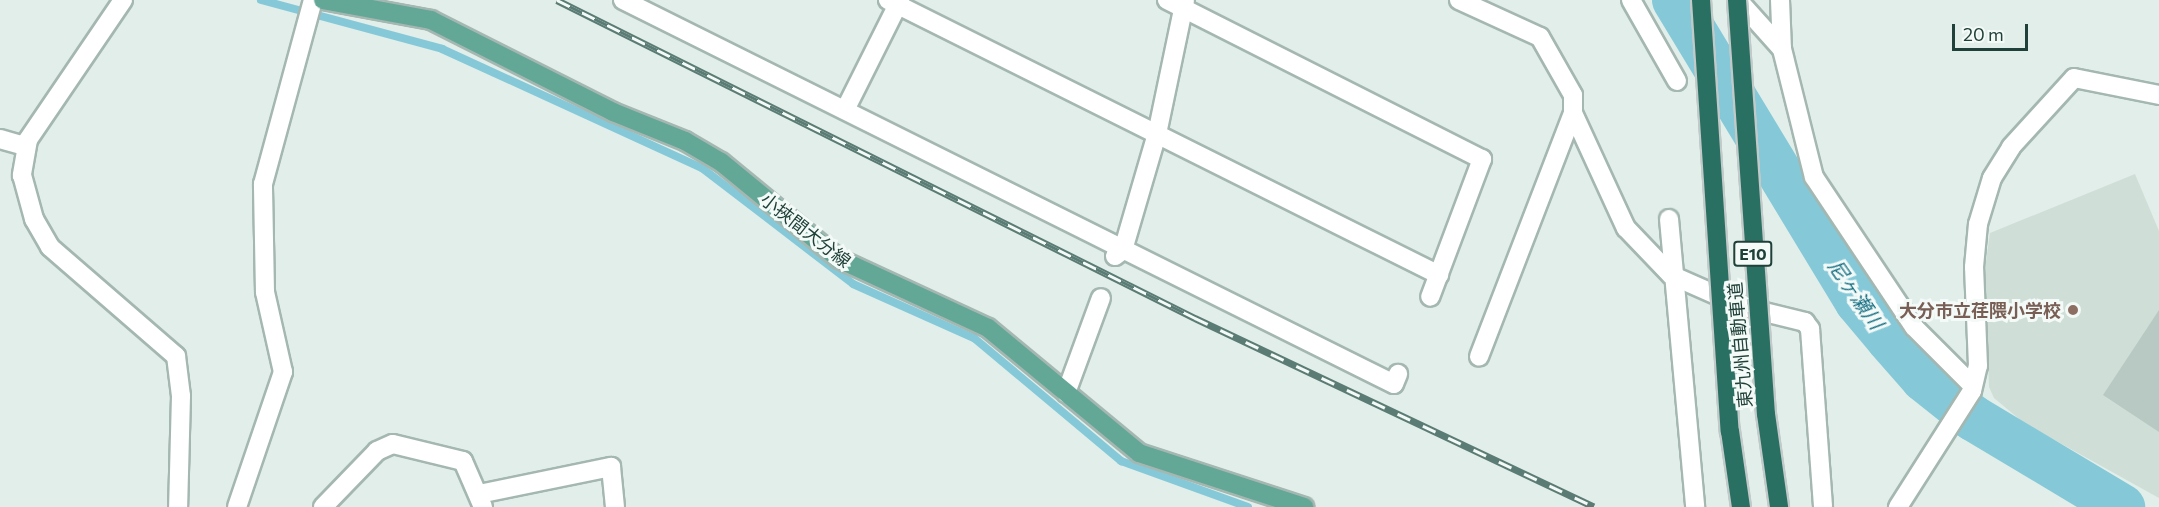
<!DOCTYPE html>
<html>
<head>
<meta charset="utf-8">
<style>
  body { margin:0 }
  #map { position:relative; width:2159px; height:507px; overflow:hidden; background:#e2eee9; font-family:Commissioner,"Noto Sans JP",sans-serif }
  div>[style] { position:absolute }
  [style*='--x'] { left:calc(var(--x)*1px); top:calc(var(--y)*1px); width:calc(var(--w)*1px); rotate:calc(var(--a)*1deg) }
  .built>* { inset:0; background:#d0ded8 }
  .stream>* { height:8px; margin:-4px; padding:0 4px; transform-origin:4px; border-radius:4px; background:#85c9d8 }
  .river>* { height:46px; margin:-23px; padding:0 23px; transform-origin:23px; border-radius:23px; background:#85c9d8 }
  .building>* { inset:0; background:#b7c9c2 }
  .roads { filter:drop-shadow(2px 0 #a4b7b1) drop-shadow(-2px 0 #a4b7b1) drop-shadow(0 2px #a4b7b1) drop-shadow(0 -2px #a4b7b1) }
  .minor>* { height:18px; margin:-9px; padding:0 9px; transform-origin:9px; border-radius:9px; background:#fff }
  .major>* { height:18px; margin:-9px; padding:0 9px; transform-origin:9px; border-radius:9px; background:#63a797 }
  .rail>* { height:7px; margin-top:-3.5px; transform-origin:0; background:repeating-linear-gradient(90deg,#f3faf7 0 14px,#5b7c74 0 28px); box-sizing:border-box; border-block:2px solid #5b7c74 }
  .bridges { filter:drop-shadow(2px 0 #c1cac8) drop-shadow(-2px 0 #c1cac8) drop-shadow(0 2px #c1cac8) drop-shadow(0 -2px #c1cac8) }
  .highway-bridge>* { height:18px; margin:-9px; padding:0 9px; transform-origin:9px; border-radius:9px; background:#297063 }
  .dots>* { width:16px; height:16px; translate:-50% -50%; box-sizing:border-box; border:3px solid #f3faf7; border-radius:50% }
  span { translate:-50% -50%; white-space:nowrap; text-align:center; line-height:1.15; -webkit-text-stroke:6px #f3faf7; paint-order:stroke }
  .shield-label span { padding:2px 4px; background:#f3faf7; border:2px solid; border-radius:4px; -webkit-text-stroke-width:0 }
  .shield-label { font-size:16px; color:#204139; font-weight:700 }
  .street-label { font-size:18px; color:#204139 }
  .education-label { font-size:18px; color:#785e54; font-weight:700 }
  .right { translate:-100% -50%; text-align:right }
  .water-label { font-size:20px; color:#146e83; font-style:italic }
  .scale { position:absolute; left:1952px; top:24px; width:76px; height:27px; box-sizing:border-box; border:3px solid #204139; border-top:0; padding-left:8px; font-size:18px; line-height:21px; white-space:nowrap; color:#204139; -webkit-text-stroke:4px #f3faf7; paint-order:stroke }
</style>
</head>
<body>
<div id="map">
  <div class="built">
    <i style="clip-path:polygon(2135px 174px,2159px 231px,2159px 498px,2024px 423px,1994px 398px,1989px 387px,1985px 268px,1990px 233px)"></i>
  </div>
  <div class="stream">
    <i style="--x:261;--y:0;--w:188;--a:15.1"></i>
    <i style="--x:442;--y:49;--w:286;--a:24.6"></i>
    <i style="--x:702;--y:168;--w:190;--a:37.5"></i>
    <i style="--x:853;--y:284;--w:133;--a:24.1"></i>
    <i style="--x:974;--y:338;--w:192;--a:39.9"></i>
    <i style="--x:1121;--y:461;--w:135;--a:19.9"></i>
  </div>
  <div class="river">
    <i style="--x:1675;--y:0;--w:353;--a:58.8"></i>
    <i style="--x:1858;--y:302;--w:48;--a:50"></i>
    <i style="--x:1889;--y:339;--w:53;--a:48.8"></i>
    <i style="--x:1924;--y:379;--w:63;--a:38.5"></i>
    <i style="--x:1973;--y:418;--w:174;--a:30.9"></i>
  </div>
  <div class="building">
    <i style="clip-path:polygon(2159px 310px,2159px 432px,2103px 395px)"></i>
  </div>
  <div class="roads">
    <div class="minor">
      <i style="--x:123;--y:0;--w:169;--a:124.2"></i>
      <i style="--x:28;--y:140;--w:36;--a:100"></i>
      <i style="--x:22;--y:175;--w:46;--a:74.7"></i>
      <i style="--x:34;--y:219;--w:32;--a:60"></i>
      <i style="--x:50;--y:247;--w:167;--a:40.9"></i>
      <i style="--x:176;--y:356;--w:40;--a:82.9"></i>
      <i style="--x:181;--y:396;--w:111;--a:91.5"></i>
      <i style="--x:623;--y:0;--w:861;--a:26.48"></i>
      <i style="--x:1394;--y:384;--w:11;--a:-68"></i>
      <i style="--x:888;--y:0;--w:616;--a:26.52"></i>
      <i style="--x:1167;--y:0;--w:353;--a:26.8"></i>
      <i style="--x:1482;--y:159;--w:147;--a:110.6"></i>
      <i style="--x:1459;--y:0;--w:89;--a:24.6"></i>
      <i style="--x:1540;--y:37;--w:67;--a:60.4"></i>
      <i style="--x:1573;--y:95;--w:18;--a:90"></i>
      <i style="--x:1573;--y:113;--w:261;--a:111.1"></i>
      <i style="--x:1631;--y:0;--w:93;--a:60.4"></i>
      <i style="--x:1738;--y:0;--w:66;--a:48.1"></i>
      <i style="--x:1780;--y:0;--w:49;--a:87.7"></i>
      <i style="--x:1782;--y:49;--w:132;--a:76"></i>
      <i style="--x:1814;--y:177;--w:180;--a:56.3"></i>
      <i style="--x:1914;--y:327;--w:83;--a:45"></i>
      <i style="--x:845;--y:110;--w:123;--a:-63.4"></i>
      <i style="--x:1573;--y:113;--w:127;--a:65.3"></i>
      <i style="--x:1626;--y:228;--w:65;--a:46.2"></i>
      <i style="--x:1671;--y:275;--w:80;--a:23.7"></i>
      <i style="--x:1744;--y:307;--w:63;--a:13.8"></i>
      <i style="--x:1805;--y:322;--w:9;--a:54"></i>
      <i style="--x:1810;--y:329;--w:178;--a:85.8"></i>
      <i style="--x:0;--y:139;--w:26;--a:16"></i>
      <i style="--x:1669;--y:219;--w:289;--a:84.8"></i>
      <i style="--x:1115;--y:256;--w:10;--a:-37"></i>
      <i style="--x:1123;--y:250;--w:121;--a:-73.7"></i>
      <i style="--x:1157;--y:134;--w:137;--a:-78.2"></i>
      <i style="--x:1066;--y:393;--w:101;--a:-69.8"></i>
      <i style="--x:479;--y:494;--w:135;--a:-11.6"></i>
      <i style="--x:611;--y:467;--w:40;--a:84.3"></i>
      <i style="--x:237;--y:507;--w:143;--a:-71.2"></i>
      <i style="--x:283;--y:372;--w:82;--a:-102.7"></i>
      <i style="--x:265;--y:292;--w:108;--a:-91.1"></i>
      <i style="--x:263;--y:184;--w:191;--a:-74.8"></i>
      <i style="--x:323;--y:507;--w:78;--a:-46"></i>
      <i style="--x:377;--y:451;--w:17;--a:-24"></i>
      <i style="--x:393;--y:444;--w:72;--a:13.7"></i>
      <i style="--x:463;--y:461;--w:50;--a:66.5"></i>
      <i style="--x:1898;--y:507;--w:138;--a:-57.5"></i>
      <i style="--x:1972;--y:391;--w:26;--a:-77"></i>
      <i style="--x:1978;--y:366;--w:99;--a:-92.3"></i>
      <i style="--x:1974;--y:267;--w:43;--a:-84.7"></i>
      <i style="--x:1978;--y:224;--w:48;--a:-73.1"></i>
      <i style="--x:1992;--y:178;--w:36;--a:-58"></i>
      <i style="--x:2011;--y:147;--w:93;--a:-47.6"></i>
      <i style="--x:2074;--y:78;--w:87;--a:11.3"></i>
    </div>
    <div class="major">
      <i style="--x:323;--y:0;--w:110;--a:10.5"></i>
      <i style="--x:431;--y:20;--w:204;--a:26.8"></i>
      <i style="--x:613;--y:112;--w:78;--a:21.9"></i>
      <i style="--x:685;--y:141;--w:42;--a:30.3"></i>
      <i style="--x:721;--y:162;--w:153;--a:39.4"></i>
      <i style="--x:839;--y:259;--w:164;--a:24.8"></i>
      <i style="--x:988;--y:328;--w:196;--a:39.6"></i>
      <i style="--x:1139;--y:453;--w:174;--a:18.1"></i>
    </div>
  </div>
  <div class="rail">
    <i style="--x:557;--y:0;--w:713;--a:26.49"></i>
    <i style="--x:1195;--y:318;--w:441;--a:25.3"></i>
  </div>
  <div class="bridges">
    <div class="highway-bridge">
      <i style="--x:1701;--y:0;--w:432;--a:86.2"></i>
      <i style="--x:1730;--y:431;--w:77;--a:81.8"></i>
      <i style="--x:1737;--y:0;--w:415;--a:86"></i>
      <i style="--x:1766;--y:414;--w:94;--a:82"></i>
    </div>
  </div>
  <div class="dots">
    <i style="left:2073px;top:310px;background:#8d6e63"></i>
  </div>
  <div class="shield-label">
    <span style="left:1753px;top:254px">E10</span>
  </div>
  <div class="street-label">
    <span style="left:806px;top:230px;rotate:38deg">小挾間大分線</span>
    <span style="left:1740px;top:345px;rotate:-95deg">東九州自動車道</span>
  </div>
  <div class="education-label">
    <span class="right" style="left:2061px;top:310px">大分市立荏隈小学校</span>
  </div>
  <div class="water-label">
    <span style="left:1856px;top:294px;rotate:55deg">尼ヶ瀬川</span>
  </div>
  <div class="scale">20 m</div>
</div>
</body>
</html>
